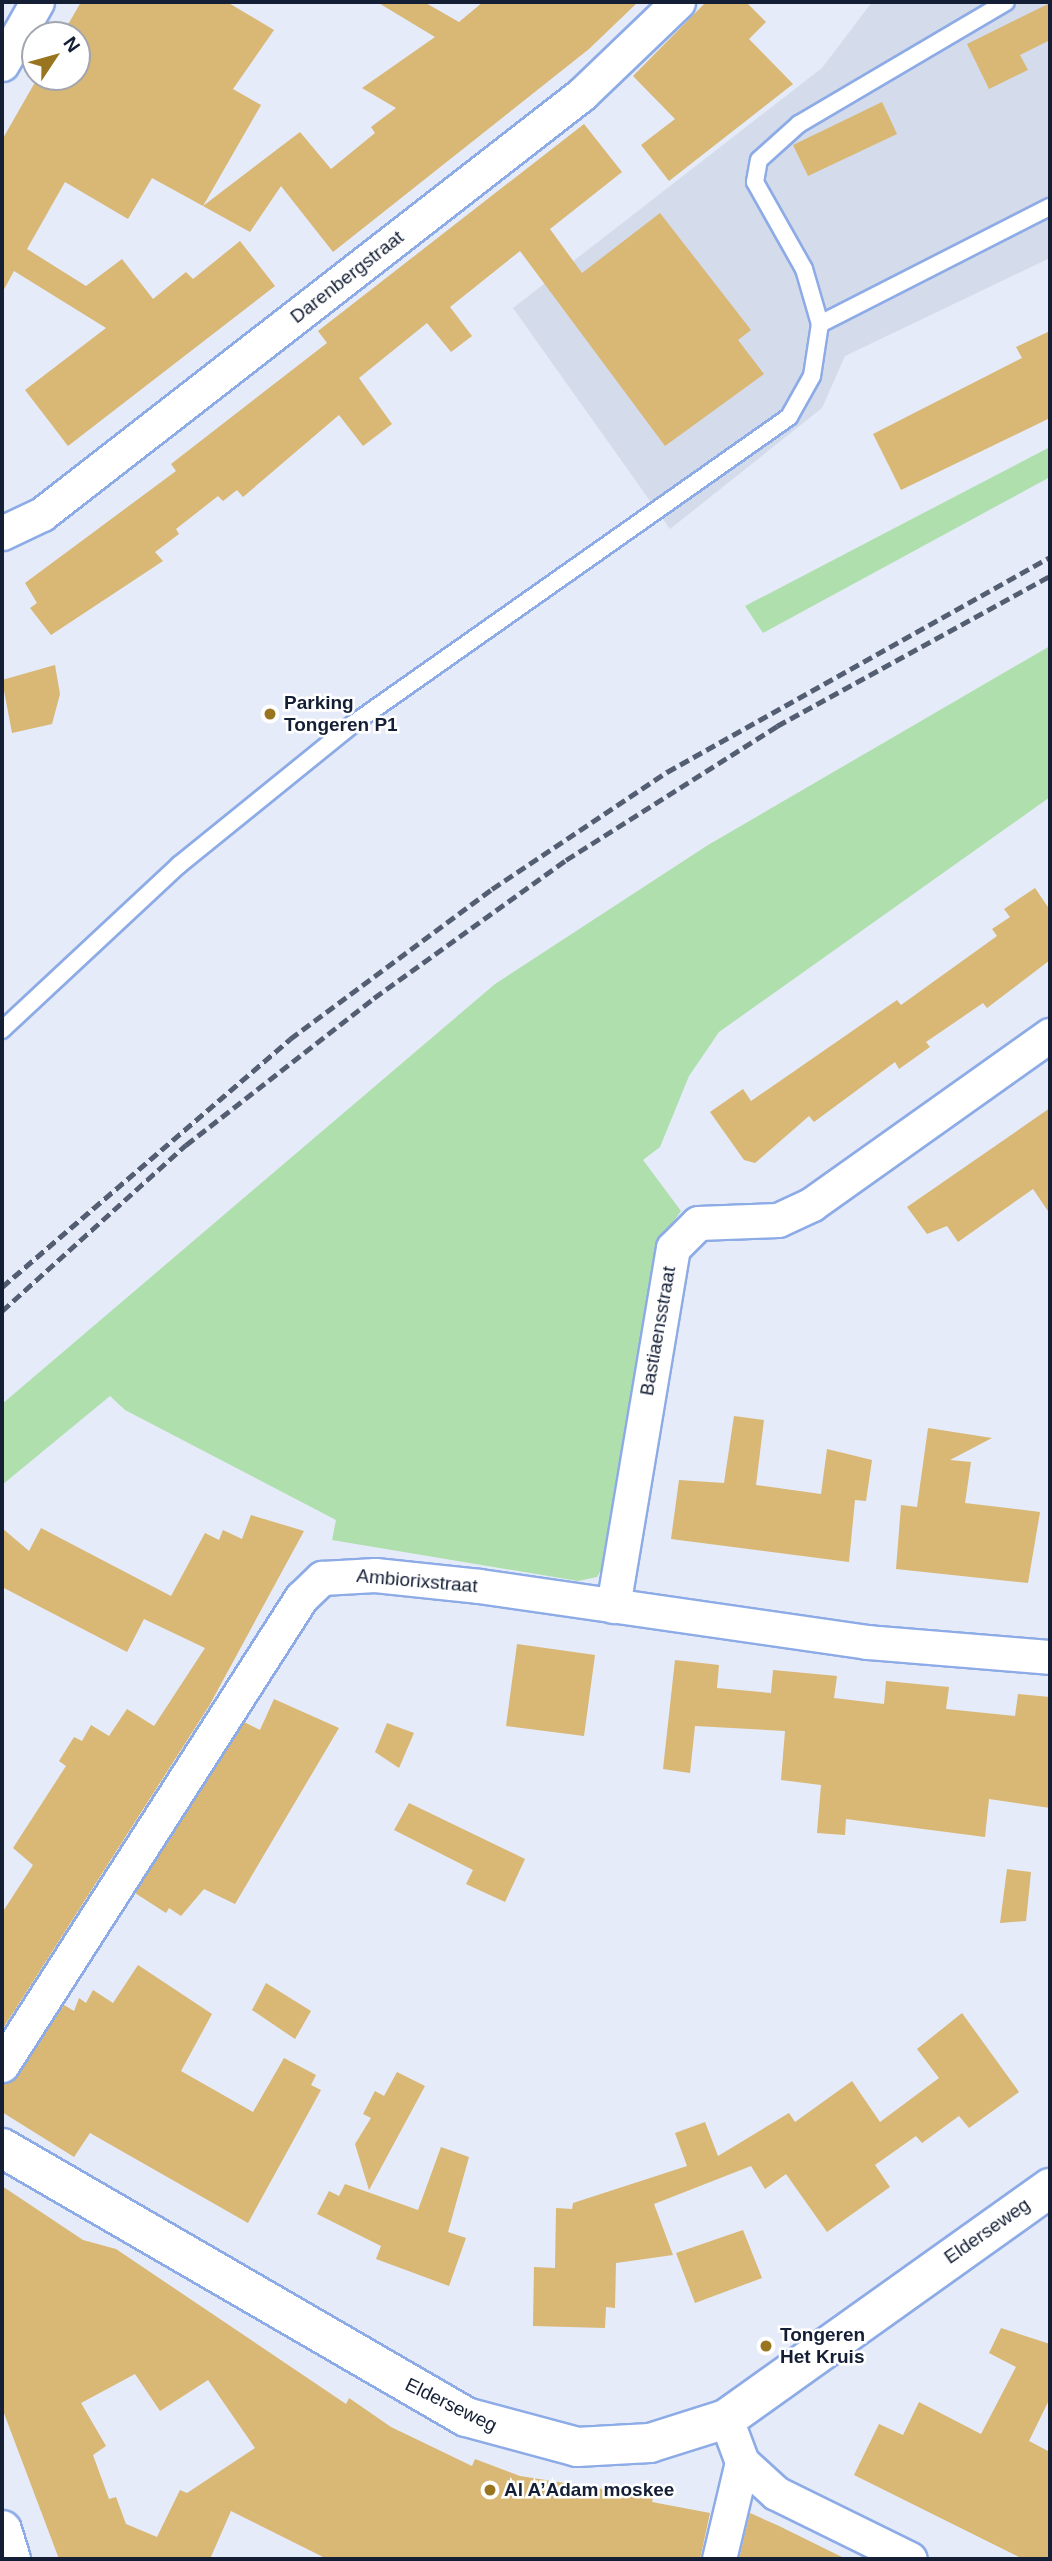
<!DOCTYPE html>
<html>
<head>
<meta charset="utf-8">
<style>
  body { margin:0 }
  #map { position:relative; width:1052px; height:2561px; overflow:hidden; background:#e5ebf8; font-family:Arial,sans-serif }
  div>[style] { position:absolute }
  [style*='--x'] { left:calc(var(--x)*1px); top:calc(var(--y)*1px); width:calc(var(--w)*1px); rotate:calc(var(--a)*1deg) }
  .built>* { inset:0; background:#d4dbea }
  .green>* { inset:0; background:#afdfac }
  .building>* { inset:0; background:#d9b775 }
  .roads { filter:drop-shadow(2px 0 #8dabe6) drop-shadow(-2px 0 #8dabe6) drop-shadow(0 2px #8dabe6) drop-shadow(0 -2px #8dabe6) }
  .service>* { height:16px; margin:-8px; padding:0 8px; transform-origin:8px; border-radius:8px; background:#fff }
  .minor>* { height:33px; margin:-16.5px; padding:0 16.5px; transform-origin:16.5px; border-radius:16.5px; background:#fff }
  .secondary>* { height:38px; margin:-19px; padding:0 19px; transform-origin:19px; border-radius:19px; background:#fff }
  .primary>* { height:38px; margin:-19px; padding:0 19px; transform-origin:19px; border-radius:19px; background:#fff }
  .rail>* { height:5px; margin-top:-2.5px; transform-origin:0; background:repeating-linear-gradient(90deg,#545e72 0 10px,transparent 0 15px) }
  .dots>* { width:19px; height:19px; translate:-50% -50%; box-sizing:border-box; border:4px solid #fff; border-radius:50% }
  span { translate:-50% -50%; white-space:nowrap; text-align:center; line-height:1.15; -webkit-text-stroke:5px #fff; paint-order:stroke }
  .street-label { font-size:19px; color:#141f36 }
  .poi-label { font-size:19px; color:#141f36; font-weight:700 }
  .left { translate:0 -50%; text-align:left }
  .frame { position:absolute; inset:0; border:4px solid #141f36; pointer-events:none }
  .north { position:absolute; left:21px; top:21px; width:70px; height:70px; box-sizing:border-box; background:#fff; border:2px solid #a1a5af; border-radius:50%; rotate:54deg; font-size:19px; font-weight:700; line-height:28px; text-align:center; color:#141f36 }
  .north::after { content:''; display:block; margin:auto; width:24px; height:32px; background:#9a7520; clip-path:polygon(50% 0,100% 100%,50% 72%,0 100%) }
</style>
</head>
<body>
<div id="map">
  <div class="built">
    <i style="clip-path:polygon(872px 2px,1050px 2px,1050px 258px,845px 356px,822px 408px,670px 529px,513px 308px,822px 68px)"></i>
  </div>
  <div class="green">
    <i style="clip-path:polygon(1050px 447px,1050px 477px,763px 633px,745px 606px)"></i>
    <i style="clip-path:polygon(1050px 646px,1050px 797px,719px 1032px,689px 1076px,660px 1147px,643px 1160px,681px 1211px,661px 1239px,620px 1462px,610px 1555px,597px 1577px,578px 1581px,332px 1540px,336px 1520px,125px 1410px,110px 1396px,2px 1485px,2px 1404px,495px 984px,708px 845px)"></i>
  </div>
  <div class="building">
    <i style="clip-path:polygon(81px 2px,227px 2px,274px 30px,233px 89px,261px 105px,203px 206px,152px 178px,128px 219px,65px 182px,27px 249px,86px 286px,122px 259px,153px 299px,186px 272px,193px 279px,240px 241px,275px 286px,68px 446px,25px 390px,106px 328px,14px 271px,2px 293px,2px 140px,38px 77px,77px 77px,77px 35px,62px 35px)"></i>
    <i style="clip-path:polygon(377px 2px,424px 2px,459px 22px,483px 2px,638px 2px,589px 49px,333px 252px,281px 186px,250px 232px,203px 206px,300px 132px,331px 169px,375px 133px,371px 127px,396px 108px,362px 88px,435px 37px)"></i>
    <i style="clip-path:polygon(706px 2px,746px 2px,766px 22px,749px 39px,793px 84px,669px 181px,641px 145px,675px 119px,633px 76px)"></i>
    <i style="clip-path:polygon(1050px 3px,1050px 40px,1020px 55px,1028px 70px,989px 89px,967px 44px)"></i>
    <i style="clip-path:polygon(882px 102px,897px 134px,808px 176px,793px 145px)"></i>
    <i style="clip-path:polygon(584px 124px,622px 172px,550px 229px,582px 273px,660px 213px,751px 330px,738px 340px,764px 374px,665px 446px,520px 251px,450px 307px,472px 336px,451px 352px,427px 323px,359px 378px,392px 424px,363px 446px,339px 415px,243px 497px,237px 490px,223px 501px,218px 496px,176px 529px,179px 534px,155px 552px,163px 561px,51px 635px,30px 608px,37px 603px,25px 583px,176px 471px,171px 464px,327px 343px,318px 331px)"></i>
    <i style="clip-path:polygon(1050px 331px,1050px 418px,901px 490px,873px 434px,1022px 358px,1016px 347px)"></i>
    <i style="clip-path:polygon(55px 665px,60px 694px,52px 724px,12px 733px,2px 680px)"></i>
    <i style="clip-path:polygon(1035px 888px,1050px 910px,1050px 960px,987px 1008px,983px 1003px,926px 1042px,930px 1047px,899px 1069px,895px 1062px,814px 1122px,809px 1116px,755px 1163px,744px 1160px,710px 1112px,743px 1089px,751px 1101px,897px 1000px,901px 1005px,997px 936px,992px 929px,1010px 917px,1004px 909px)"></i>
    <i style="clip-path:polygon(1050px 1108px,1050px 1214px,1033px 1189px,958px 1242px,947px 1226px,927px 1234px,907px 1207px)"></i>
    <i style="clip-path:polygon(734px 1416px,764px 1420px,756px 1485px,821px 1494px,827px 1449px,872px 1460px,866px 1501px,855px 1500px,849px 1562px,671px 1539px,679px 1480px,724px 1483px)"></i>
    <i style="clip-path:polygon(928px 1428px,992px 1438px,950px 1460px,971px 1462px,965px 1503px,1040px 1512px,1028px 1583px,896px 1569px,901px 1505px,917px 1507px)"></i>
    <i style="clip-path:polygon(251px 1515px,304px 1531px,209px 1706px,2px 2030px,2px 1913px,33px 1865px,13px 1848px,66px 1766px,59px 1761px,74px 1737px,82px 1741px,91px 1725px,109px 1736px,127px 1709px,154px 1726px,205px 1648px,144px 1619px,127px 1652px,2px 1587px,2px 1528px,29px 1551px,41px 1528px,171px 1596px,205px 1533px,219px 1540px,223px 1530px,242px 1539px)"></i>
    <i style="clip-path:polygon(517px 1644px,595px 1655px,584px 1736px,506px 1726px)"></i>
    <i style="clip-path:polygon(675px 1660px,719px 1665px,717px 1688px,771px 1693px,773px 1670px,837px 1676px,834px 1698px,884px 1704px,886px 1681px,917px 1684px,949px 1687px,946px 1709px,1015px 1716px,1018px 1694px,1050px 1697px,1050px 1808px,989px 1799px,985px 1837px,846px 1819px,845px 1835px,817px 1833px,821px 1785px,781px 1780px,785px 1731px,695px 1726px,690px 1773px,663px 1769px)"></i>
    <i style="clip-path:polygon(274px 1699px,339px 1728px,235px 1904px,204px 1889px,181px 1916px,169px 1908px,166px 1913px,135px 1893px,244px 1722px,260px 1730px)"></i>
    <i style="clip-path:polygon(387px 1723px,414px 1733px,399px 1768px,375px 1752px)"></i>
    <i style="clip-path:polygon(409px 1803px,525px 1859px,505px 1902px,466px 1884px,473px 1870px,394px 1830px)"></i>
    <i style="clip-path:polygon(1007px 1869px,1031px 1872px,1026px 1921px,1000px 1923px)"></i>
    <i style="clip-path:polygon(138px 1965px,212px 2014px,181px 2071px,253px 2112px,284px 2058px,316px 2075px,311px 2085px,321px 2090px,248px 2223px,90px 2133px,74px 2157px,2px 2112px,2px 2084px,18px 2075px,64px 2005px,74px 2011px,79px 1998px,86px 2003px,93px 1990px,113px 2003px)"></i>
    <i style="clip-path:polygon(266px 1983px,311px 2011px,295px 2039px,252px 2010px)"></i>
    <i style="clip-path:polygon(962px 2013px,1019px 2092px,969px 2128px,959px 2116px,922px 2143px,916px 2136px,875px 2165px,890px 2187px,827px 2232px,786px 2174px,765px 2189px,751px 2166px,654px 2204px,673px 2255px,616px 2263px,615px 2308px,606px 2307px,605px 2328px,533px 2326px,534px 2267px,555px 2268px,556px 2208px,572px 2209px,573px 2203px,687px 2166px,675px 2133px,705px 2122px,718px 2156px,789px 2113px,795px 2122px,852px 2081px,880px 2122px,939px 2078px,917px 2049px)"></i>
    <i style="clip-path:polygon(397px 2072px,425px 2086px,369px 2190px,355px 2144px,371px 2118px,363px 2114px,375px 2091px,384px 2096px)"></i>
    <i style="clip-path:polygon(441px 2147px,469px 2157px,448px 2232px,466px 2238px,449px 2286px,376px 2259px,381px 2246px,317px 2214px,329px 2191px,339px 2196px,345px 2184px,418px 2210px)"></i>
    <i style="clip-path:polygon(evenodd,2px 2186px,83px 2240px,116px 2249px,346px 2404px,349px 2398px,391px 2427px,472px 2466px,475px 2459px,520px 2476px,653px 2497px,652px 2502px,710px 2513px,700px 2559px,327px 2559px,231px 2511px,210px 2559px,59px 2559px,2px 2408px,2px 2186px,135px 2374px,160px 2411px,208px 2380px,255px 2448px,187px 2493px,180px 2490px,157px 2537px,126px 2524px,116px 2497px,109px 2499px,93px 2455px,106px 2446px,81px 2403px,135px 2374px)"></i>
    <i style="clip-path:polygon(743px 2230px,762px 2278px,695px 2303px,676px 2253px)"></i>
    <i style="clip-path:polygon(1001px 2328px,1050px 2344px,1050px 2398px,1029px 2441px,1050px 2452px,1050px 2559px,1023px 2559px,854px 2475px,879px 2424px,903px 2435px,919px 2402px,981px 2434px,1016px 2367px,989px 2353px)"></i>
    <i style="clip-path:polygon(750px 2513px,779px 2526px,846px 2559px,739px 2559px)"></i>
  </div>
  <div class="roads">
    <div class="service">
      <i style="--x:820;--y:324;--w:258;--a:-27"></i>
      <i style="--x:2;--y:1030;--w:242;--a:-43"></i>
      <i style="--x:179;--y:865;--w:224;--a:-39"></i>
      <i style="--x:353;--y:724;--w:533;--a:-35.15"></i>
      <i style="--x:789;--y:417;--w:47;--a:-60.7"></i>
      <i style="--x:812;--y:376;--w:53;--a:-81.3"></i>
      <i style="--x:820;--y:324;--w:57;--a:-106.2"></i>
      <i style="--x:804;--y:269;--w:100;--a:-119.4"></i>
      <i style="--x:755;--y:182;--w:22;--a:-80"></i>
      <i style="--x:759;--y:160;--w:54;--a:-42"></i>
      <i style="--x:799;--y:124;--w:240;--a:-30.5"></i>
    </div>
    <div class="minor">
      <i style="--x:2;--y:64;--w:71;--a:-60.6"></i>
      <i style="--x:2;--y:533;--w:44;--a:-25.4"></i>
      <i style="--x:42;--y:514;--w:684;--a:-37.87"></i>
      <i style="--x:582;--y:94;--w:133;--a:-43.8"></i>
      <i style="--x:613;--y:1606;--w:363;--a:-80.5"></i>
      <i style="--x:673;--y:1248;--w:35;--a:-45"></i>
      <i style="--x:698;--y:1223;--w:80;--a:-2.1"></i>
      <i style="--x:778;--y:1220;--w:38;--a:-25"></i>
      <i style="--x:812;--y:1204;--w:292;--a:-35.4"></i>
      <i style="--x:2;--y:2065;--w:555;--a:-57.37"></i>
      <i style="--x:301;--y:1598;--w:29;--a:-44"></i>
      <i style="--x:322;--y:1578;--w:53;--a:-3.2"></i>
      <i style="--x:375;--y:1575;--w:105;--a:6"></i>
      <i style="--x:479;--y:1586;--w:392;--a:8.2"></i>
      <i style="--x:867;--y:1642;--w:184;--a:4.7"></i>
      <i style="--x:726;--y:2419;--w:46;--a:69.6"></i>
      <i style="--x:742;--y:2462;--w:46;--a:42.4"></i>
      <i style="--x:776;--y:2493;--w:149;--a:26.2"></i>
      <i style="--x:719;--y:2559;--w:100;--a:-76.7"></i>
    </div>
    <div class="secondary">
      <i style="--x:2;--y:2148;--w:536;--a:30.1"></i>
      <i style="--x:466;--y:2417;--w:115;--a:15.1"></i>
      <i style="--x:577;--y:2447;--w:73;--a:-3.1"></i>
      <i style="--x:650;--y:2443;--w:80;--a:-17.5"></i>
      <i style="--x:726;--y:2419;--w:398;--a:-35.5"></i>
    </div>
    <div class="primary">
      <i style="--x:2;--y:2530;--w:30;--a:73"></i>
    </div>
  </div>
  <div class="rail">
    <i style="--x:2;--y:1287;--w:380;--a:-40.7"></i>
    <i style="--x:290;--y:1039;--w:252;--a:-36.6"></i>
    <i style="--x:492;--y:889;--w:211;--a:-33.8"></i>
    <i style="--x:667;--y:772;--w:439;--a:-29.3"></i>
    <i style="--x:2;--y:1311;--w:248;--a:-42.1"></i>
    <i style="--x:186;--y:1145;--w:239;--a:-38"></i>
    <i style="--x:374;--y:998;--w:236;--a:-35.7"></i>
    <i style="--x:566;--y:860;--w:250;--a:-32.4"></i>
    <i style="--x:777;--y:726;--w:311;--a:-28.8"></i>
  </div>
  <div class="dots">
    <i style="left:270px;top:714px;background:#9a7520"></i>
    <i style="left:766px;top:2346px;background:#9a7520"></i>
    <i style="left:490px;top:2490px;background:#9a7520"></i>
  </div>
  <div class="street-label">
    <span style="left:347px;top:277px;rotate:-38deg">Darenbergstraat</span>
    <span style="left:658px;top:1331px;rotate:-80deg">Bastiaensstraat</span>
    <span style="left:417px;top:1581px;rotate:5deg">Ambiorixstraat</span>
    <span style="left:987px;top:2231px;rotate:-35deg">Elderseweg</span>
    <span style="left:451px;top:2405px;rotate:26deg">Elderseweg</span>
  </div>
  <div class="poi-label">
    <span class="left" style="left:284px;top:714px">Parking<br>Tongeren P1</span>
    <span class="left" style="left:780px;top:2346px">Tongeren<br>Het Kruis</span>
    <span class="left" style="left:504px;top:2490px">Al A’Adam moskee</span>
  </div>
  <div class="frame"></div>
  <div class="north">N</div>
</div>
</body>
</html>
